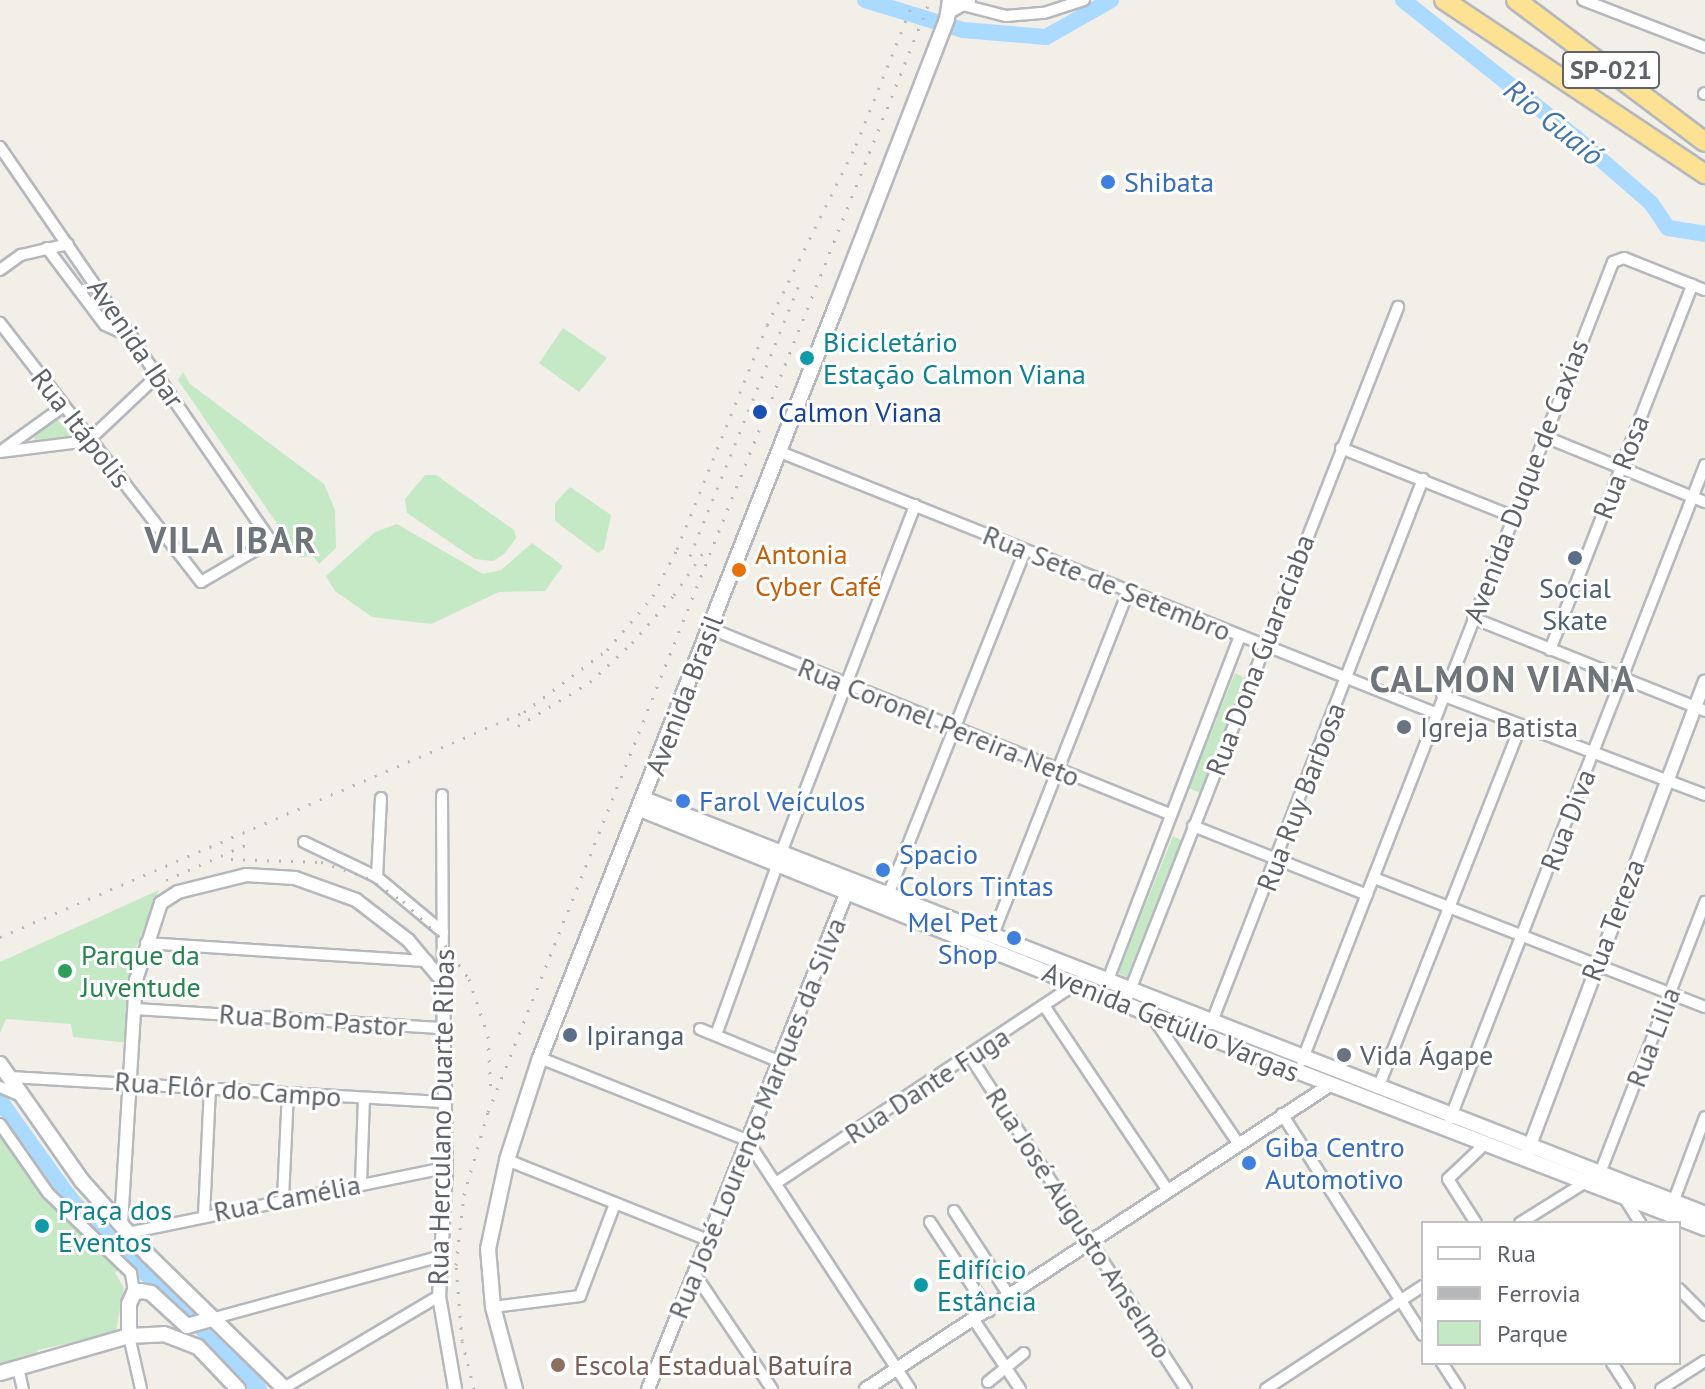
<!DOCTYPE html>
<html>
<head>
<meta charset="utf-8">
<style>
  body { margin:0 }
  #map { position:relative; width:1705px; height:1389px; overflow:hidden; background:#f1efe8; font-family:"PT Sans",sans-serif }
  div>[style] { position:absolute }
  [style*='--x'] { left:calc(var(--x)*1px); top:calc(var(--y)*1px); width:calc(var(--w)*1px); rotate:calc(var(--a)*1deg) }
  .green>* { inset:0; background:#c5e8c5 }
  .river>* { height:16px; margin:-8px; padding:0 8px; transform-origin:8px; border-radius:8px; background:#aadaff }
  .roads { filter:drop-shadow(2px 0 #b5b8bc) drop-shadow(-2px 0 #b5b8bc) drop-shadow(0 2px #b5b8bc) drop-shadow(0 -2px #b5b8bc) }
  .minor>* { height:10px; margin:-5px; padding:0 5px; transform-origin:5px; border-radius:5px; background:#fff }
  .tertiary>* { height:12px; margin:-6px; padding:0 6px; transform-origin:6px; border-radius:6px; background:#fff }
  .secondary>* { height:14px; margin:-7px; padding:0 7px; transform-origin:7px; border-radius:7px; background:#fff }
  .motorway>* { height:18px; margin:-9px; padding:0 9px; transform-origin:9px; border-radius:9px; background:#fde293 }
  .rail>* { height:3px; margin-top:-1.5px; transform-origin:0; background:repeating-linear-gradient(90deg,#b6b7b8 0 2px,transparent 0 12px) }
  .dots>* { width:22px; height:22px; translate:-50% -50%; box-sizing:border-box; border:4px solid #fff; border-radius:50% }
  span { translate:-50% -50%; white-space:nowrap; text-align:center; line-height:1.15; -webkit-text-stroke:6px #fff; paint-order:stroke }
  .shield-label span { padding:2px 6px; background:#fff; border:2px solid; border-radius:6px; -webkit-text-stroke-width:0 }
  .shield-label { font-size:26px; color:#5f6368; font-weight:700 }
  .shop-label { font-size:28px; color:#366cbe }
  .left { translate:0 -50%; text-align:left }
  .right { translate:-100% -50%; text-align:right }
  .culture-label { font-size:28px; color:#0d838f }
  .street-label { font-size:28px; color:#5f6368 }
  .transit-label { font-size:28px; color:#164399 }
  .food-label { font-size:28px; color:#c56008 }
  .service-label { font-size:28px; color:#4e5e75 }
  .worship-label { font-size:28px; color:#5b616d }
  .leisure-label { font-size:28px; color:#27864d }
  .education-label { font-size:28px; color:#785e54 }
  .water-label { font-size:30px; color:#4174aa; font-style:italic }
  .district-label { font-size:36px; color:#70757a; font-weight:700; letter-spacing:2px }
  .legend { position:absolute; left:1421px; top:1221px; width:260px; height:144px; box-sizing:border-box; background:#fff; border:2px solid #bfc1c3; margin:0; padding:10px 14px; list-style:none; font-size:24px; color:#5f6368 }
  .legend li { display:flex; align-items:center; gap:16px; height:40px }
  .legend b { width:40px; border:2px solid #bfc1c3 }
</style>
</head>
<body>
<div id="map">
  <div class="green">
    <i style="clip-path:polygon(563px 328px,607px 358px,579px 392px,539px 363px)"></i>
    <i style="clip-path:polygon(183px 372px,190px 384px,324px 484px,335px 510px,336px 548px,319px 564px,313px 556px,300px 557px,178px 380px)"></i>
    <i style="clip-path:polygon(57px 419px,77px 440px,35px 442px,34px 435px)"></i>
    <i style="clip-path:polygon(425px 475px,436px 475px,514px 530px,516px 538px,504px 554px,493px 561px,475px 559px,407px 513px,405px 499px)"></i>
    <i style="clip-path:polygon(570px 487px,611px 515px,604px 549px,598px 553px,555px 521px,555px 503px)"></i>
    <i style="clip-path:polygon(397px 524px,483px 574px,501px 570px,532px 543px,563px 566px,545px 591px,499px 592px,431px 624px,372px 617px,335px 591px,326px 576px,375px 532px)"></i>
    <i style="clip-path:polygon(1235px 673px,1244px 678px,1200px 793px,1189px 788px)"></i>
    <i style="clip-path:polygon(1173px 836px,1181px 840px,1127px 977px,1118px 973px)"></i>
    <i style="clip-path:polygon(159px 890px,132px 958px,129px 1043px,73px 1037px,71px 1024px,6px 1019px,0 1033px,0 962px)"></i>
    <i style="clip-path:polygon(0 1086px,61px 1175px,134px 1258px,60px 1183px)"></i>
    <i style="clip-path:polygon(0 1117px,47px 1188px,123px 1264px,115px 1273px,124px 1288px,115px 1336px,95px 1344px,83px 1340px,38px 1350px,33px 1361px,0 1367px)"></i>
  </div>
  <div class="river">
    <i style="--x:865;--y:0;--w:102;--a:17"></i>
    <i style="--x:963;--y:30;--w:83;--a:4.8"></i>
    <i style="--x:1046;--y:37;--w:75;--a:-29.6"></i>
    <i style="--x:1403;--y:0;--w:220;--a:38.5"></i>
    <i style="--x:1575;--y:137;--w:101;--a:41"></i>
    <i style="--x:1651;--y:203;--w:30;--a:56"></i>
    <i style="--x:1668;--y:228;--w:37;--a:9"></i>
    <i style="--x:0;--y:1101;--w:127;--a:54.3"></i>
    <i style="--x:74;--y:1204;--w:157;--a:44"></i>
    <i style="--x:203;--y:1330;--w:81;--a:46.5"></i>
  </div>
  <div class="roads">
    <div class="minor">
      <i style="--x:1583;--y:0;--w:131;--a:21.1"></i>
      <i style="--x:955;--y:3;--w:53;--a:14.3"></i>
      <i style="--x:1006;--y:16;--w:38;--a:-5"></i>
      <i style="--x:1044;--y:13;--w:42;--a:-18"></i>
      <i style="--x:1704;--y:94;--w:1;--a:-45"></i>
      <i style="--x:0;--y:147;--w:478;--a:55.5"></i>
      <i style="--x:271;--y:541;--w:81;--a:149.6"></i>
      <i style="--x:201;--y:582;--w:328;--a:-127.8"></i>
      <i style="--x:47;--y:248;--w:96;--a:53"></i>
      <i style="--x:105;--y:325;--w:30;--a:24"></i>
      <i style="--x:0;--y:270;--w:26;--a:-36"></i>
      <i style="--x:21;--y:255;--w:48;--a:-13.2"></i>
      <i style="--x:1543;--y:436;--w:175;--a:22.2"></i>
      <i style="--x:1341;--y:448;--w:184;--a:21.7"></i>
      <i style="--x:4;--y:449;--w:70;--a:-35.7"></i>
      <i style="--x:0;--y:452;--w:89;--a:-7.1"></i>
      <i style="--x:88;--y:441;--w:96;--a:-43.3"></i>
      <i style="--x:780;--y:452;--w:705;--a:21.73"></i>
      <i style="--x:1473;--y:618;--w:250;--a:21.8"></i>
      <i style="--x:709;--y:628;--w:497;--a:22"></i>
      <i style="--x:1550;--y:650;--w:392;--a:-68.7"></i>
      <i style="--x:1442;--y:695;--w:281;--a:20.8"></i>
      <i style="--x:442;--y:795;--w:187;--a:89.7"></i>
      <i style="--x:1193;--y:826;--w:187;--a:21.6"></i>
      <i style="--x:304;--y:842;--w:81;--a:25.6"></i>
      <i style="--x:377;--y:877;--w:86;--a:39.8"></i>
      <i style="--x:781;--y:853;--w:373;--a:-68.9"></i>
      <i style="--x:377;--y:877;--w:79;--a:-87.1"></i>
      <i style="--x:1374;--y:878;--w:355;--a:21.3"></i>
      <i style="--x:888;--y:895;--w:371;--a:-68.3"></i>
      <i style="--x:992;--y:937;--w:372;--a:-68.5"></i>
      <i style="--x:146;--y:943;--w:282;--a:3.7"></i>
      <i style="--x:1106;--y:985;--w:374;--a:-69"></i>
      <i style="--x:1125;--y:1003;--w:748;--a:-68.58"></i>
      <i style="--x:1045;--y:1007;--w:219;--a:56.2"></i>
      <i style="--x:136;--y:1009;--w:307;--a:3.6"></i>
      <i style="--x:1152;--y:1016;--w:153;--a:55.9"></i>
      <i style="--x:1211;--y:1024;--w:585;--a:-68.74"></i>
      <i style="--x:700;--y:1029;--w:84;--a:22.3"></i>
      <i style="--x:716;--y:1035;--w:183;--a:-70.2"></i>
      <i style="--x:540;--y:1058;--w:223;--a:21.6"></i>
      <i style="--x:747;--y:1140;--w:298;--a:56.8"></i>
      <i style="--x:971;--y:1058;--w:395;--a:57"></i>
      <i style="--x:1302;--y:1061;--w:857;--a:-68.73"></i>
      <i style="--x:1613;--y:262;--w:12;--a:-20"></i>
      <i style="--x:1624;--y:258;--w:87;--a:21.6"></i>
      <i style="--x:10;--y:1077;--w:437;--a:3.3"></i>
      <i style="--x:0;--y:1087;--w:23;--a:23"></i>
      <i style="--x:1378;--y:1088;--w:390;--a:-68.5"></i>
      <i style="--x:1282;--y:1114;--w:262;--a:57.5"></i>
      <i style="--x:1450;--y:1119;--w:702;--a:-68.7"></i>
      <i style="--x:0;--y:1124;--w:84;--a:55.2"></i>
      <i style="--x:48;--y:1193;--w:115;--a:43.9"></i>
      <i style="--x:131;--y:1273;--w:20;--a:81"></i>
      <i style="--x:507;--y:1160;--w:216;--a:21.7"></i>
      <i style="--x:361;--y:1183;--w:84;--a:-88"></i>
      <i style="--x:776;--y:1183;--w:365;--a:-33.6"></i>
      <i style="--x:1624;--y:1197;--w:31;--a:58"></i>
      <i style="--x:283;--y:1198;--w:105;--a:-87.3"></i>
      <i style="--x:1671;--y:1208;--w:97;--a:-69.5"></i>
      <i style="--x:954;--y:1211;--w:103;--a:56.9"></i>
      <i style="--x:204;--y:1215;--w:127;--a:-87.3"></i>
      <i style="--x:930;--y:1222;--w:107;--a:56.5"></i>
      <i style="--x:1476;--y:1223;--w:52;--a:-122.5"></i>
      <i style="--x:1448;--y:1179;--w:51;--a:-43.4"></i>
      <i style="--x:1520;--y:1223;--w:94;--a:-32"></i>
      <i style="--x:1600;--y:1173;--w:291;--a:-68.8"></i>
      <i style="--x:128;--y:1233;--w:325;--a:-11.6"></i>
      <i style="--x:694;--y:1273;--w:140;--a:56.1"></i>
      <i style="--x:1679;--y:1289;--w:37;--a:45"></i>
      <i style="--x:493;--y:1307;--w:88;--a:-7.2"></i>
      <i style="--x:580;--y:1296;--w:98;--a:-69.2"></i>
      <i style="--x:211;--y:1319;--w:235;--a:-15.3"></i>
      <i style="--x:974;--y:1320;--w:83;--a:56.3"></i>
      <i style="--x:129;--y:1336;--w:54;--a:77.2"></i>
      <i style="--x:1442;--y:1363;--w:31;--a:57"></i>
      <i style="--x:1612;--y:1363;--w:31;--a:57"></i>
      <i style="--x:18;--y:1368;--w:22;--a:77"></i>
      <i style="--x:988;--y:1382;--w:46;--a:-38.9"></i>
      <i style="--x:284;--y:1388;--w:180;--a:-30.7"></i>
      <i style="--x:1266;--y:1389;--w:188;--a:-33.3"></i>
      <i style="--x:1661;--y:1389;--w:52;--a:-32.5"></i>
    </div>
    <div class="tertiary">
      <i style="--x:1527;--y:1153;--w:504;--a:-69.34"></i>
      <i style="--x:121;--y:1224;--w:244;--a:-86.5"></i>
      <i style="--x:136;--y:980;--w:81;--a:-72"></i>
      <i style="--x:161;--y:903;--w:20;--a:-33"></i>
      <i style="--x:178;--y:892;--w:70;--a:-14"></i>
      <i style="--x:246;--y:875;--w:49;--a:3.5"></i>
      <i style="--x:295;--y:878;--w:65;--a:19.8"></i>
      <i style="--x:356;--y:900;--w:66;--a:37.6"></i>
      <i style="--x:408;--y:940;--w:55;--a:50.2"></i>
      <i style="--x:443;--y:982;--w:186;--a:89.1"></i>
      <i style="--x:446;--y:1168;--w:128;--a:93.1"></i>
      <i style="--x:439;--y:1296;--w:94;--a:80.2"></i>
      <i style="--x:648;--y:1389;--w:535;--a:-68.18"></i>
      <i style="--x:866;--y:1389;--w:555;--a:-33.23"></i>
    </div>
    <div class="secondary">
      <i style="--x:949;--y:11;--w:22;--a:-30"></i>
      <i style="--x:644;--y:799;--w:1139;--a:21.36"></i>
      <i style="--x:640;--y:809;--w:579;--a:21.91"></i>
      <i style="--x:1177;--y:1025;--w:566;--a:21.03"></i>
      <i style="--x:0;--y:1064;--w:143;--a:55"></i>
      <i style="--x:82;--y:1181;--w:99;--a:48.3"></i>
      <i style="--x:148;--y:1255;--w:192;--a:44.4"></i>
      <i style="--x:129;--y:1336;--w:32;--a:-90"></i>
      <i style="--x:129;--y:1304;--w:12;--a:-66"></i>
      <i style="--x:134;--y:1293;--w:7;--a:-16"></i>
      <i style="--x:141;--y:1291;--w:10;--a:11"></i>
      <i style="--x:151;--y:1293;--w:49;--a:42.5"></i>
      <i style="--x:187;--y:1326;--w:25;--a:-16"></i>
      <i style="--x:0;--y:1373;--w:134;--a:-16"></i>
      <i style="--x:129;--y:1336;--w:35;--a:-3"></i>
      <i style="--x:164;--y:1334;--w:36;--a:21"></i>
      <i style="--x:198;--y:1347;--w:58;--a:46.4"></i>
      <i style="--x:515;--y:1389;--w:85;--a:-105"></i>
      <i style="--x:493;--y:1307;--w:58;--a:-94.9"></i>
      <i style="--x:488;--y:1249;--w:91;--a:-77.9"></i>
      <i style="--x:507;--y:1160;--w:107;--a:-72.1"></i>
      <i style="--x:540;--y:1058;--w:810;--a:-68.5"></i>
      <i style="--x:837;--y:304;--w:305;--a:-68.9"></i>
      <i style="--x:947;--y:19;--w:19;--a:-81"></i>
    </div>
    <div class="motorway">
      <i style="--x:1444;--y:0;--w:314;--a:33.7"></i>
      <i style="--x:1516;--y:0;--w:236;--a:36.9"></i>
    </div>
  </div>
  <div class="rail">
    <i style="--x:690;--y:556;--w:295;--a:-68.1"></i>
    <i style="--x:518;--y:726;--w:84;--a:-31.4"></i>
    <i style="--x:590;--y:682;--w:57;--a:-42.9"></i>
    <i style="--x:632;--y:643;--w:64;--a:-48.8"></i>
    <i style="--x:674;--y:595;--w:58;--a:-55.5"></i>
    <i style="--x:231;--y:859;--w:90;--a:1.9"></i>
    <i style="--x:321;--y:862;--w:47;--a:18.4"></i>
    <i style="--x:366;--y:877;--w:44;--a:33"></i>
    <i style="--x:403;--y:901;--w:49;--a:44.2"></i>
    <i style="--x:438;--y:935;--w:54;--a:54.8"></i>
    <i style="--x:469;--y:979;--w:60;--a:71.6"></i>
    <i style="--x:488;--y:1036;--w:59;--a:87.1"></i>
    <i style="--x:166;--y:880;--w:92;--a:-23.8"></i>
    <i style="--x:0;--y:937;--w:570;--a:-23.24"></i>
    <i style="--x:524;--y:712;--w:104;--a:-36.8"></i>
    <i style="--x:607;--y:650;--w:71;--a:-49.6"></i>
    <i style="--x:653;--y:596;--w:53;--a:-62.9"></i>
    <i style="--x:677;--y:549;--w:241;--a:-68.1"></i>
    <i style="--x:767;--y:325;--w:201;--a:-63.7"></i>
    <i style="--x:856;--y:145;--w:156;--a:-68.2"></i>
    <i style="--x:474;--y:1389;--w:49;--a:-104"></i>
    <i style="--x:462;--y:1341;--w:76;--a:-94.5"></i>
    <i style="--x:456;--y:1265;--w:70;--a:-83.5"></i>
    <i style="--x:464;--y:1195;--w:86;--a:-73.9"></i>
    <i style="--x:488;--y:1112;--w:1197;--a:-68.32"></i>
  </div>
  <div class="dots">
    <i style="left:1108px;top:182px;background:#3f7fe0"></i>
    <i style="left:807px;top:358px;background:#0f9aa8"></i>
    <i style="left:760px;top:412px;background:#1a4fb4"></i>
    <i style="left:1575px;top:558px;background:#5c6f8a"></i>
    <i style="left:739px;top:570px;background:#e8710a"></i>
    <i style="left:1404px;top:727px;background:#6b7280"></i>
    <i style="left:683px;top:801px;background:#3f7fe0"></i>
    <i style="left:883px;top:870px;background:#3f7fe0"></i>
    <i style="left:1014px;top:938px;background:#3f7fe0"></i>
    <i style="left:65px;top:971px;background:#2e9e5b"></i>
    <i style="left:570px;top:1035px;background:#5c6f8a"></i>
    <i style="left:1344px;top:1055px;background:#6b7280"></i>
    <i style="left:1249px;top:1163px;background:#3f7fe0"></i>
    <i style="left:42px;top:1226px;background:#0f9aa8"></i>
    <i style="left:921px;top:1285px;background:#0f9aa8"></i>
    <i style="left:558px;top:1365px;background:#8d6e63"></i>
  </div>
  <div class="shield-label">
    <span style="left:1611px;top:70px">SP-021</span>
  </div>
  <div class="shop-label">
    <span class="left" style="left:1124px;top:182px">Shibata</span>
    <span class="left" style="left:699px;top:801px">Farol Veículos</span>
    <span class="left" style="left:899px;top:870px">Spacio<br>Colors Tintas</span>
    <span class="right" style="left:998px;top:938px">Mel Pet<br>Shop</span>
    <span class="left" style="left:1265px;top:1163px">Giba Centro<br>Automotivo</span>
  </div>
  <div class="culture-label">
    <span class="left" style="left:823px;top:358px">Bicicletário<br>Estação Calmon Viana</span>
    <span class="left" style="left:58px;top:1226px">Praça dos<br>Eventos</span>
    <span class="left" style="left:937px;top:1285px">Edifício<br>Estância</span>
  </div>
  <div class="street-label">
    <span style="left:136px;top:343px;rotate:56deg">Avenida Ibar</span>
    <span style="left:81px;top:428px;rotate:52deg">Rua Itápolis</span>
    <span style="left:1621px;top:467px;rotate:-69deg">Rua Rosa</span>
    <span style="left:1526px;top:481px;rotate:-69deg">Avenida Duque de Caxias</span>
    <span style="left:1107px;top:583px;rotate:22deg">Rua Sete de Setembro</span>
    <span style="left:1260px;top:655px;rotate:-69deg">Rua Dona Guaraciaba</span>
    <span style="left:684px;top:695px;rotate:-69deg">Avenida Brasil</span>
    <span style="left:939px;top:722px;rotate:22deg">Rua Coronel Pereira Neto</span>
    <span style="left:1301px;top:797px;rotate:-69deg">Rua Ruy Barbosa</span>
    <span style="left:1568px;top:820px;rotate:-69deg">Rua Diva</span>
    <span style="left:1613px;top:920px;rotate:-69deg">Rua Tereza</span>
    <span style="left:313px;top:1020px;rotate:4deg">Rua Bom Pastor</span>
    <span style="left:1171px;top:1022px;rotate:22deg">Avenida Getúlio Vargas</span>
    <span style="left:1653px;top:1037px;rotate:-69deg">Rua Lilia</span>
    <span style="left:927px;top:1085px;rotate:-33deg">Rua Dante Fuga</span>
    <span style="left:228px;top:1089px;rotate:4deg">Rua Flôr do Campo</span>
    <span style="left:441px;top:1117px;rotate:-89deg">Rua Herculano Duarte Ribas</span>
    <span style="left:757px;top:1118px;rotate:-68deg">Rua José Lourenço Marques da Silva</span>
    <span style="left:287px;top:1198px;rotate:-11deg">Rua Camélia</span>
    <span style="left:1079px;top:1223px;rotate:57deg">Rua José Augusto Anselmo</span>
  </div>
  <div class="transit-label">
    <span class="left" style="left:778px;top:412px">Calmon Viana</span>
  </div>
  <div class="food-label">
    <span class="left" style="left:755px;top:570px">Antonia<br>Cyber Café</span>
  </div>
  <div class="service-label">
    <span style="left:1575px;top:604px">Social<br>Skate</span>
    <span class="left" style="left:586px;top:1035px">Ipiranga</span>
  </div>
  <div class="worship-label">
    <span class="left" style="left:1420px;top:727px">Igreja Batista</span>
    <span class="left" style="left:1360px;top:1055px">Vida Ágape</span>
  </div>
  <div class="leisure-label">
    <span class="left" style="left:81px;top:971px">Parque da<br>Juventude</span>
  </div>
  <div class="education-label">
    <span class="left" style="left:574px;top:1365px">Escola Estadual Batuíra</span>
  </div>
  <div class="water-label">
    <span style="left:1554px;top:122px;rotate:39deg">Rio Guaió</span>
  </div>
  <div class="district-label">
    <span style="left:231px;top:540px">VILA IBAR</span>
    <span style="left:1503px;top:679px">CALMON VIANA</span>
  </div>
  <ul class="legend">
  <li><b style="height:10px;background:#fff"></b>Rua</li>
  <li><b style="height:10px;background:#b6b7b8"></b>Ferrovia</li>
  <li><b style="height:22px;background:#c5e8c5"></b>Parque</li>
  </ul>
</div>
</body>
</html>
